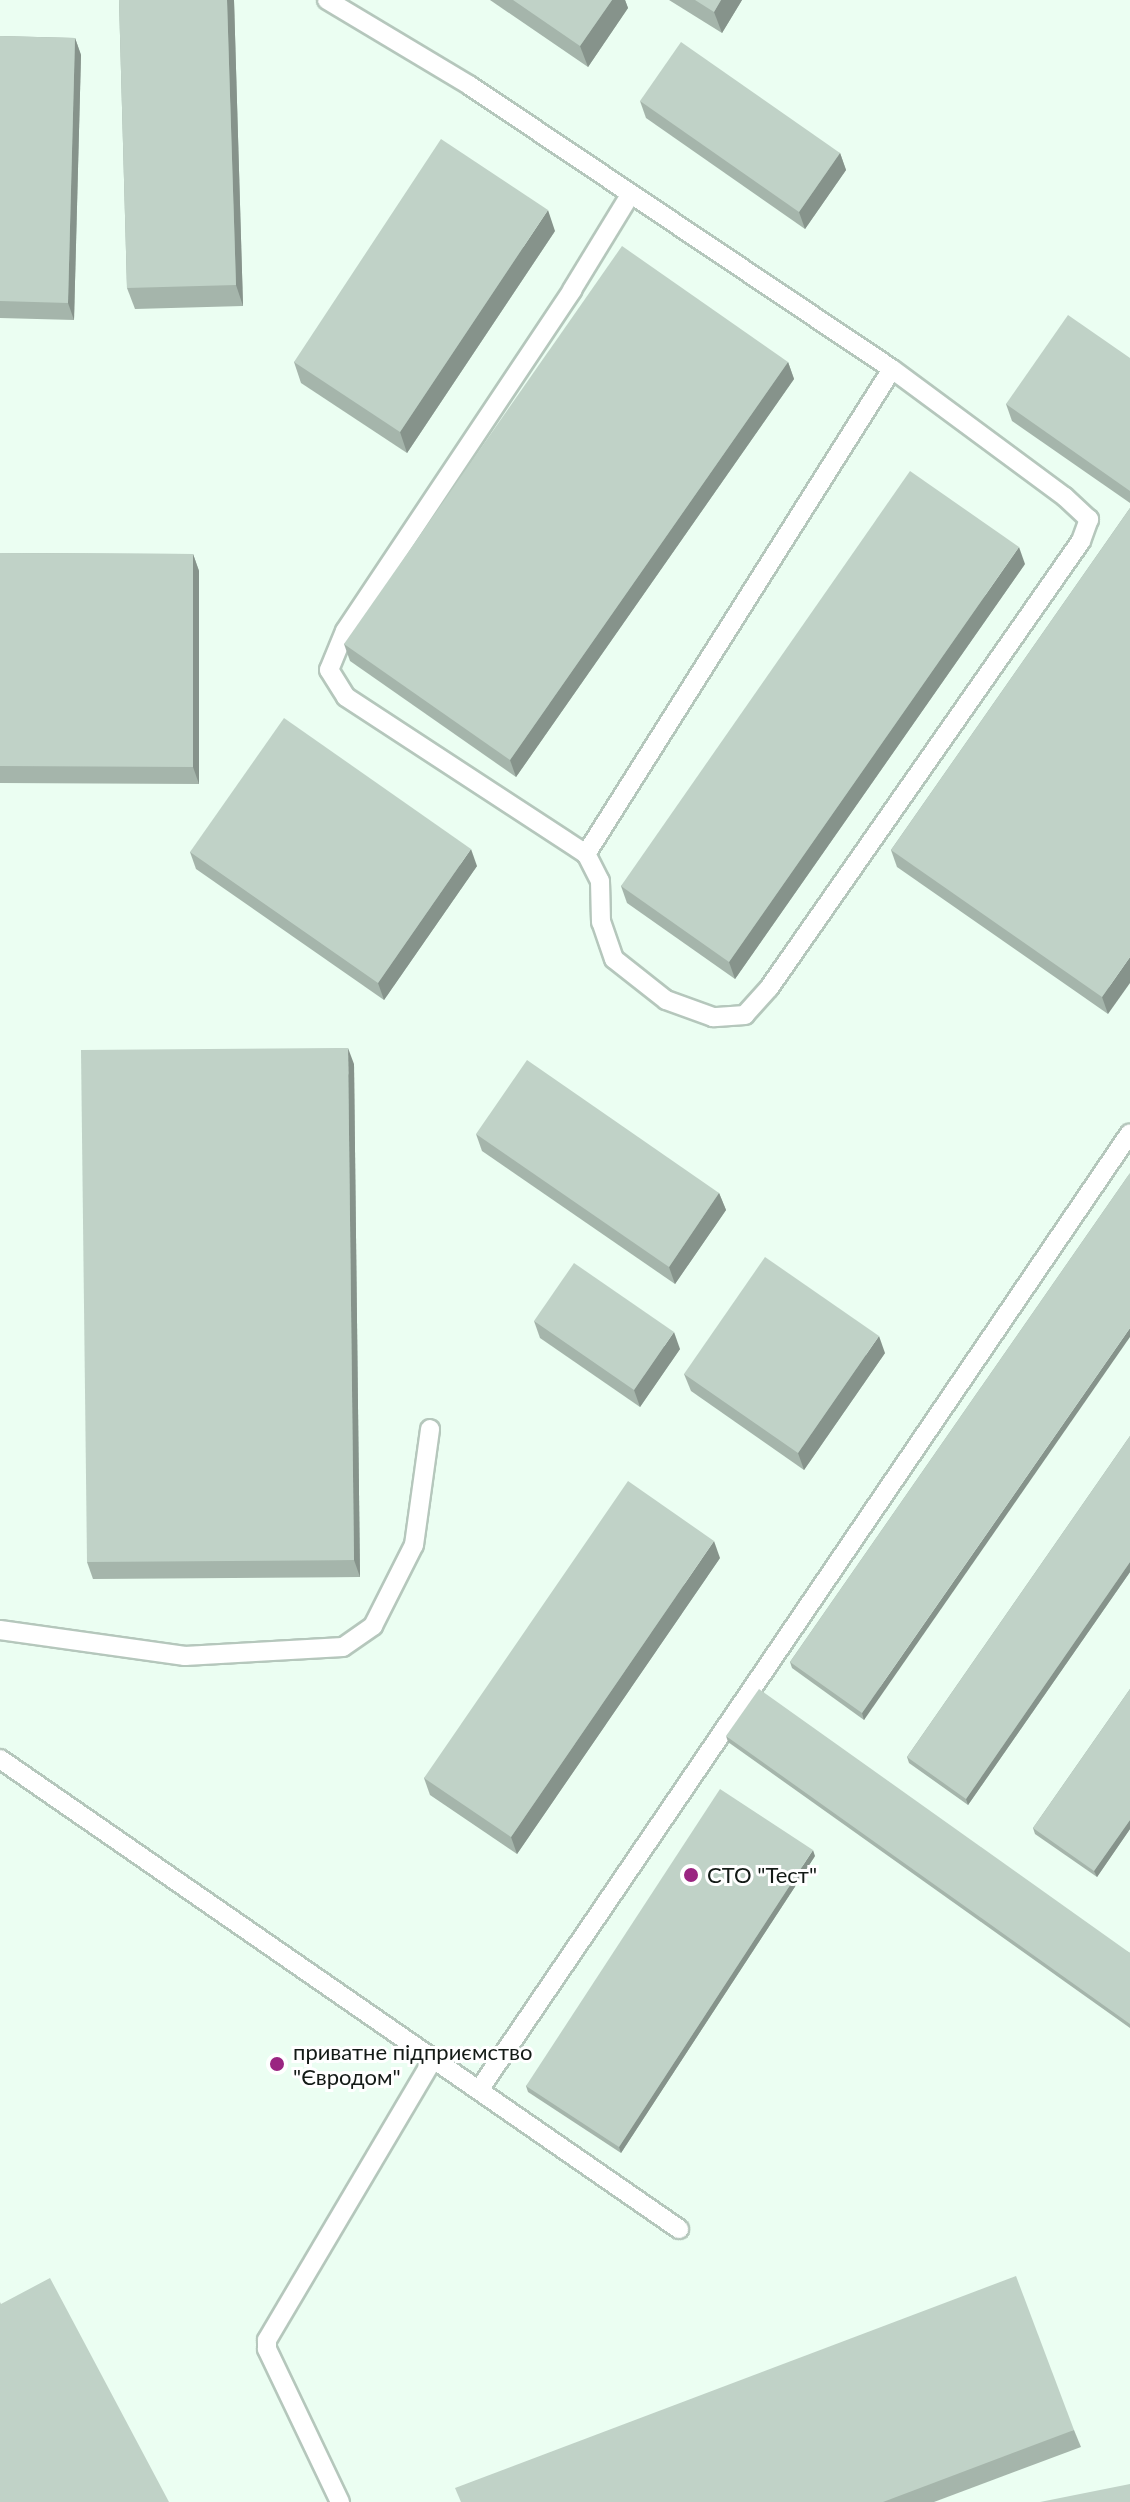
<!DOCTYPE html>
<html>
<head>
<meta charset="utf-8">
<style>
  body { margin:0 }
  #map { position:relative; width:1130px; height:2502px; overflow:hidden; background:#ebfef2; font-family:Lato,sans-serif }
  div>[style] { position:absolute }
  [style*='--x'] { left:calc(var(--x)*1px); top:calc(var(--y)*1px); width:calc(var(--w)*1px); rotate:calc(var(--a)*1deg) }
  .roads { filter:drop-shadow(2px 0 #b5c7bc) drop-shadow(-2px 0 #b5c7bc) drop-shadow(0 2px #b5c7bc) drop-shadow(0 -2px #b5c7bc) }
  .lane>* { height:18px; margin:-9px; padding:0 9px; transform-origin:9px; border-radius:9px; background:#fff }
  .wall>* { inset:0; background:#a5b5ab }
  .shaded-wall>* { inset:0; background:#86938b }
  .building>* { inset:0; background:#c0d2c7 }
  .dots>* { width:22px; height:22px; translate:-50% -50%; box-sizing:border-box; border:4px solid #fff; border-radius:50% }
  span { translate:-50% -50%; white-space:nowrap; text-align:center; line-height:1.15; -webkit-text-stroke:6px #fff; paint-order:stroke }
  .poi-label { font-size:22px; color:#131a16 }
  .left { translate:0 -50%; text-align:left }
</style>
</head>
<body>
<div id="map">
  <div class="roads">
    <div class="lane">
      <i style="--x:327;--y:0;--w:165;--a:30.9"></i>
      <i style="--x:469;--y:85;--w:509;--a:33.88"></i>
      <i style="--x:586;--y:854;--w:573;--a:-57.75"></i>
      <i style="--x:892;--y:369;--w:215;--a:36.5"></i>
      <i style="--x:1065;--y:497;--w:33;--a:43"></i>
      <i style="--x:1089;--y:519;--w:23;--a:110"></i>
      <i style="--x:1081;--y:541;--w:545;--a:124.91"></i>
      <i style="--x:769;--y:988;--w:36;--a:132"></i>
      <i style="--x:745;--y:1015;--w:32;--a:176"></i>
      <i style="--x:713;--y:1017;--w:50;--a:-160.1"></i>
      <i style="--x:666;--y:1000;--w:66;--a:-141.7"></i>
      <i style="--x:614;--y:959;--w:39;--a:-109"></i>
      <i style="--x:601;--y:922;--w:41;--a:-91.4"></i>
      <i style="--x:600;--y:881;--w:30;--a:-117"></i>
      <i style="--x:586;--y:854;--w:287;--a:-146.8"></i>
      <i style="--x:346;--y:697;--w:32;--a:-122"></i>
      <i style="--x:329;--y:670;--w:42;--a:-67.7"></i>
      <i style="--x:345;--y:631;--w:410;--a:-56.3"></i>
      <i style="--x:572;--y:290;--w:111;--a:-58.6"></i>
      <i style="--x:0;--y:1630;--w:187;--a:8"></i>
      <i style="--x:185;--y:1656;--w:158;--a:-3.3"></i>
      <i style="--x:343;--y:1647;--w:37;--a:-35"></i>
      <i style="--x:373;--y:1626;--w:91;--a:-63.2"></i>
      <i style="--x:414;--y:1545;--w:117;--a:-82.1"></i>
      <i style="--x:0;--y:1759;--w:826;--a:34.69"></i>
      <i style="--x:479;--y:2090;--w:1157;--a:-55.77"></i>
      <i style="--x:340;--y:2502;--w:170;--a:-115.5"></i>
      <i style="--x:267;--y:2349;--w:9;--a:-90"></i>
      <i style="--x:267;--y:2340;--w:326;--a:-59.4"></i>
    </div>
  </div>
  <div class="wall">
    <i style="clip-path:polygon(119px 0,234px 0,243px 306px,135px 309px,127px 288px)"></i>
    <i style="clip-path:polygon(490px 0,625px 0,628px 8px,588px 67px)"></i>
    <i style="clip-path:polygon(669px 0,742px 0,722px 33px)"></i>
    <i style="clip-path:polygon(0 36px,75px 38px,81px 55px,74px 320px,0 318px)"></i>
    <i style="clip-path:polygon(640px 101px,840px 153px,846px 170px,805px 229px,646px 118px)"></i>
    <i style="clip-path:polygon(555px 231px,407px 453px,301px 383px,294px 362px)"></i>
    <i style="clip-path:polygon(1130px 358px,1130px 503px,1012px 421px,1006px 404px)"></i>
    <i style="clip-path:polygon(788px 362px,794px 379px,516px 777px,350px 661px,344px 644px)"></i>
    <i style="clip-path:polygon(1130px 508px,1108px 1014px,897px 867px,891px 850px)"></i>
    <i style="clip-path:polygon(0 553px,193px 554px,199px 571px,199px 784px,0 783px)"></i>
    <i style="clip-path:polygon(1025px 564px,735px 979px,627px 903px,621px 886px)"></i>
    <i style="clip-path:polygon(190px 852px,477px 866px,384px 1000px,196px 869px)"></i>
    <i style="clip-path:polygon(354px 1064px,360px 1577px,93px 1579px,87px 1562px)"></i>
    <i style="clip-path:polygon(476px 1134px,719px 1193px,726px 1210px,675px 1284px,482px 1151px)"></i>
    <i style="clip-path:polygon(1130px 1173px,864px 1720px,792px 1668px,790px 1662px)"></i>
    <i style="clip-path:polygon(534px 1321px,680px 1349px,640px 1407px,540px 1338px)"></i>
    <i style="clip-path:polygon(885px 1353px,804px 1470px,691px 1391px,684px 1374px)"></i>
    <i style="clip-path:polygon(1130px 1436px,1130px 1572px,968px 1805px,909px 1763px,907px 1757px)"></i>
    <i style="clip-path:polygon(720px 1558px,517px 1854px,430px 1795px,424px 1778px)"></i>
    <i style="clip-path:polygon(1130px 1689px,1130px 1829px,1097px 1877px,1035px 1834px,1033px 1828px)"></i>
    <i style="clip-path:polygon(726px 1736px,1130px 1953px,1130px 2028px,728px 1742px)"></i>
    <i style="clip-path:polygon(815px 1856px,621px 2153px,528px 2092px,526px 2086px)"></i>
    <i style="clip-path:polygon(1074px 2430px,1081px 2447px,934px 2502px,460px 2502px)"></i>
  </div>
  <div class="shaded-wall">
    <i style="clip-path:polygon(227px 0,234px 0,243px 306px,236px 285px)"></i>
    <i style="clip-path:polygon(612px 0,625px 0,628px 8px,588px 67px,580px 46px)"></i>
    <i style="clip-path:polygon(721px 0,742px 0,722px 33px,714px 12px)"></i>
    <i style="clip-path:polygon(75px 38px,81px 55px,74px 320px,68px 303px)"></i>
    <i style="clip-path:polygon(840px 153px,846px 170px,805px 229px,799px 212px)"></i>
    <i style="clip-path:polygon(548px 210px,555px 231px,407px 453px,400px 432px)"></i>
    <i style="clip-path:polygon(788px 362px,794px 379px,516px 777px,510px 760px)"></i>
    <i style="clip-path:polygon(1019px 547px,1025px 564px,735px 979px,729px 962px)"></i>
    <i style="clip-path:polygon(193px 554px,199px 571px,199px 784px,193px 767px)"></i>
    <i style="clip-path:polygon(471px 849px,477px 866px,384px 1000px,378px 983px)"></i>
    <i style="clip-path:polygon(1130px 957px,1130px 983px,1108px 1014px,1102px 997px)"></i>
    <i style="clip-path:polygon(348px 1048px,354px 1064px,360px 1577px,354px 1560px)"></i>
    <i style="clip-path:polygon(719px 1193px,726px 1210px,675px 1284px,669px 1267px)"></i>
    <i style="clip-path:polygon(1130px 1328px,1130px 1337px,864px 1720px,862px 1713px)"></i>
    <i style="clip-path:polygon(674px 1332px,680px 1349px,640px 1407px,634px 1390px)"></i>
    <i style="clip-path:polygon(879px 1336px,885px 1353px,804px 1470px,798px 1453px)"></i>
    <i style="clip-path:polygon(714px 1541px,720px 1558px,517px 1854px,511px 1837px)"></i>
    <i style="clip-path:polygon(1130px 1562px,1130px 1572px,968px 1805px,966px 1799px)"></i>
    <i style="clip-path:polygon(1130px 1820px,1130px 1829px,1097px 1877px,1094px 1871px)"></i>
    <i style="clip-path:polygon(813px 1850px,815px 1856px,621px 2153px,619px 2147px)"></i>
  </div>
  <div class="building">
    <i style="clip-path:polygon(119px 0,227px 0,236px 285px,127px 288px)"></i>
    <i style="clip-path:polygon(513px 0,612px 0,580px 46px)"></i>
    <i style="clip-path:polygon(695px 0,721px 0,714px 12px)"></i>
    <i style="clip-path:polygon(0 36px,75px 38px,68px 303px,0 301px)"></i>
    <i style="clip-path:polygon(681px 42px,840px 153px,799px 212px,640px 101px)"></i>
    <i style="clip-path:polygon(441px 139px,548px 210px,400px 432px,294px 362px)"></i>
    <i style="clip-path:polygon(622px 246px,788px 362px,510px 760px,344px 644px)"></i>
    <i style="clip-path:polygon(1068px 315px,1130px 358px,1130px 491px,1006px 404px)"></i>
    <i style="clip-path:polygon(910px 471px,1019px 547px,729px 962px,621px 886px)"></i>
    <i style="clip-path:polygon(1130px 508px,1130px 957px,1102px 997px,891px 850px)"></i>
    <i style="clip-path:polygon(0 553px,193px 554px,193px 767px,0 766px)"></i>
    <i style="clip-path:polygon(284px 718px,471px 849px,378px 983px,190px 852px)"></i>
    <i style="clip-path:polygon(348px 1048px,354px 1560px,87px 1562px,81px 1050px)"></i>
    <i style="clip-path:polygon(527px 1060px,719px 1193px,669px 1267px,476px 1134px)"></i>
    <i style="clip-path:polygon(1130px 1173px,1130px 1328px,862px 1713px,790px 1662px)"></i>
    <i style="clip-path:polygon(765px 1257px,879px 1336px,798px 1453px,684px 1374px)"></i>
    <i style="clip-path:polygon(574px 1263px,674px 1332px,634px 1390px,534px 1321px)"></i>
    <i style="clip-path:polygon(1130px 1436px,1130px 1562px,966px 1799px,907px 1757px)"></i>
    <i style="clip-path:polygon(628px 1481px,714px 1541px,511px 1837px,424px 1778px)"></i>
    <i style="clip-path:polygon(759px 1689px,1130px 1953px,1130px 2024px,726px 1736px)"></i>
    <i style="clip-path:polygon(1130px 1689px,1130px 1820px,1094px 1871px,1033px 1828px)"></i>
    <i style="clip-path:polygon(720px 1789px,813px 1850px,619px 2147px,526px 2086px)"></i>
    <i style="clip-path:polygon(1016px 2276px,1074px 2430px,883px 2502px,461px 2502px,455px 2488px)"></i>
    <i style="clip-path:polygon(50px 2278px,169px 2502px,0 2502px,0 2302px,1px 2304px)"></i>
    <i style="clip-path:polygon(1130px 2484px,1130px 2502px,1040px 2502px)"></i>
  </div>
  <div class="dots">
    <i style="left:691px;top:1875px;background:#9a2581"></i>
    <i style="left:277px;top:2064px;background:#9a2581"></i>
  </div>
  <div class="poi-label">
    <span class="left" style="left:707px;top:1875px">СТО "Тест"</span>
    <span class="left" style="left:293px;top:2064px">приватне підприємство<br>"Євродом"</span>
  </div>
</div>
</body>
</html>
